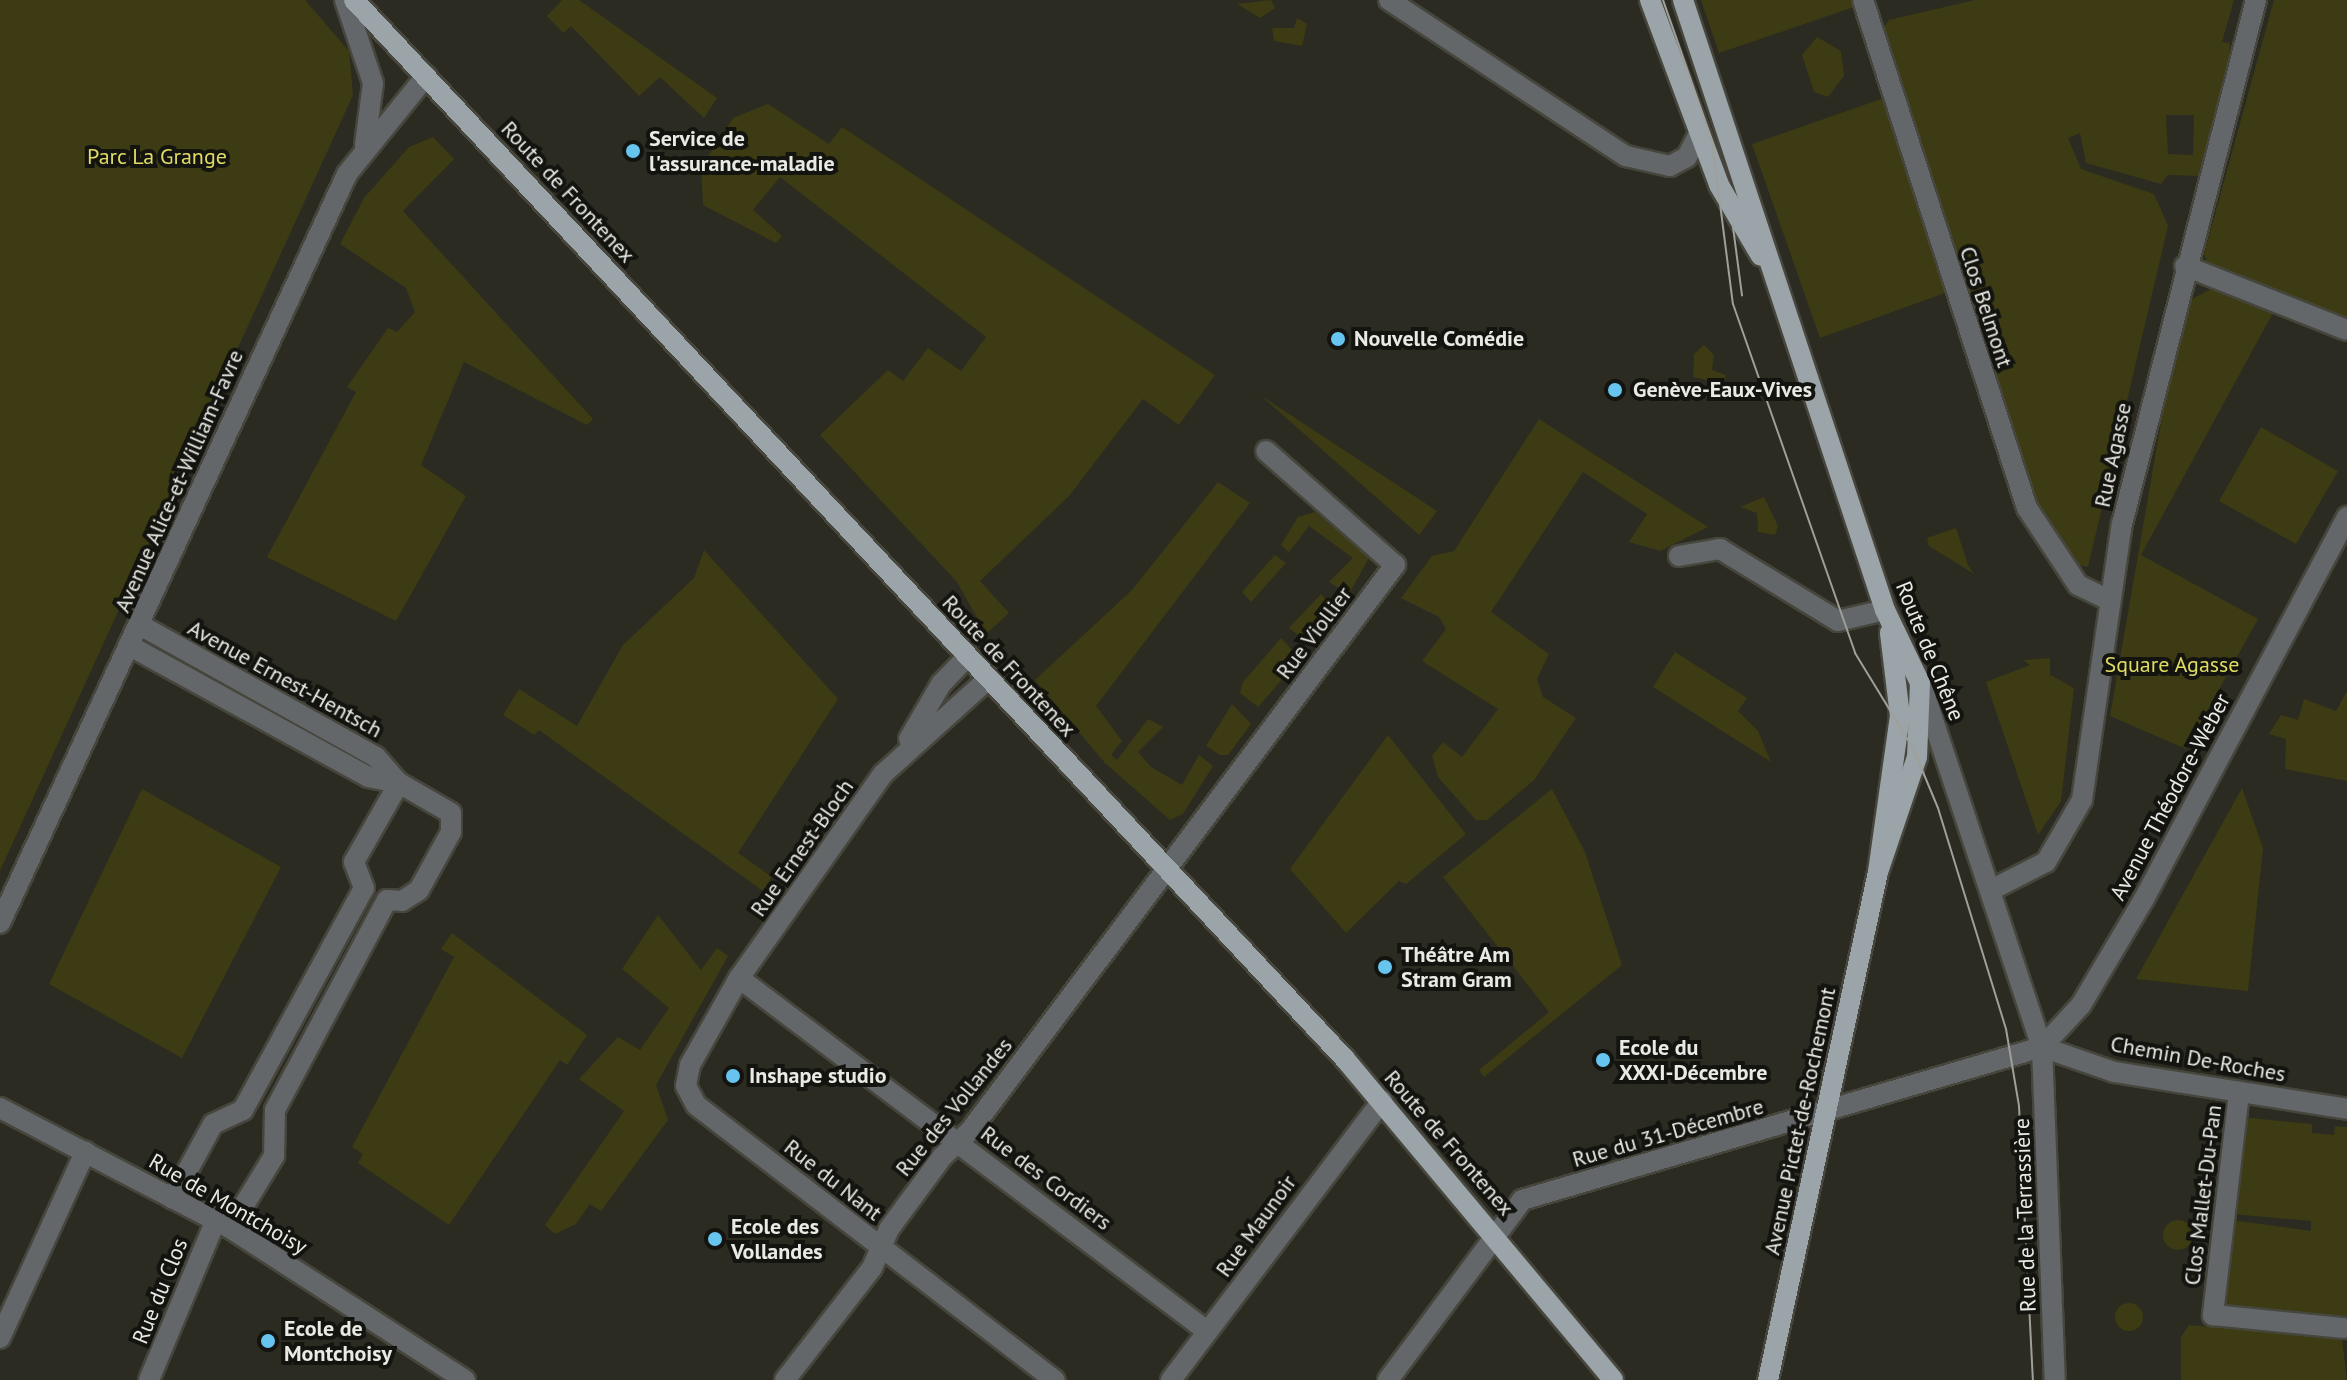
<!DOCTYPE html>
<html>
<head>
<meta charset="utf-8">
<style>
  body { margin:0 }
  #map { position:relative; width:2347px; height:1380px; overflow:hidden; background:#2b2b22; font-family:"PT Sans",sans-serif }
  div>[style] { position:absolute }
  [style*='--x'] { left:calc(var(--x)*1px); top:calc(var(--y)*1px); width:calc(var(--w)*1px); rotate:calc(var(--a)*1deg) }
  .green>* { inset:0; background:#3c3b13 }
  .round { border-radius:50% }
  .roads { filter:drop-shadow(2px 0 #46463d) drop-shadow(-2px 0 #46463d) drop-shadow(0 2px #46463d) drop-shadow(0 -2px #46463d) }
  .minor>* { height:20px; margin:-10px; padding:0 10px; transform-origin:10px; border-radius:10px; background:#636769 }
  .major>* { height:20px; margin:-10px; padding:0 10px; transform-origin:10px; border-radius:10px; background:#9ba4a8 }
  .tram>* { height:2px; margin:-1px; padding:0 1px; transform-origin:1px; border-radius:1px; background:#a0a09a }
  .dots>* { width:22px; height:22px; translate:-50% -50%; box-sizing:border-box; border:4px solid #13130f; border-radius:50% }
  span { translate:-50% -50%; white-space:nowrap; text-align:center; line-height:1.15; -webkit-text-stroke:8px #13130f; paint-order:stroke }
  .poi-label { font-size:22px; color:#eaeae5; font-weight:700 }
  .left { translate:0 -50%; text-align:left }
  .park-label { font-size:22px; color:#dfdb63 }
  .street-label { font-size:22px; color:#eaeae5 }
</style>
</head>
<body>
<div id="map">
  <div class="green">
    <i style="clip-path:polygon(0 0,305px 0,349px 51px,353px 95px,0 871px)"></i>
    <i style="clip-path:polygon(562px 0,579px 0,717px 98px,704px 118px,660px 77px,639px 96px,571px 26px,563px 33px,547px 16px)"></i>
    <i style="clip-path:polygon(1271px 0,1275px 8px,1260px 18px,1237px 4px)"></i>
    <i style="clip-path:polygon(1701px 0,1852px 0,1854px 7px,1719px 53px)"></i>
    <i style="clip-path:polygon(evenodd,1975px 0,2234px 0,2222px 42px,2230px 43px,2228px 82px,2201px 176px,2168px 175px,2161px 184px,2086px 163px,2080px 133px,2068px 138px,2081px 169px,2154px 194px,2168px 226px,2088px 567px,2070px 563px,2029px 498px,1882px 30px,1889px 20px,1975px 0,2166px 115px,2194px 115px,2193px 155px,2168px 154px,2166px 115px)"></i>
    <i style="clip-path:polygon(2274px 0,2347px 0,2347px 323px,2208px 266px,2204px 254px)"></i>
    <i style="clip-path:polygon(1297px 18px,1307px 24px,1302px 46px,1274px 41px,1272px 28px,1294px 28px)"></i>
    <i style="clip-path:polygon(1817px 37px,1841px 51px,1844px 76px,1828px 97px,1814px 92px,1802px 55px)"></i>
    <i style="clip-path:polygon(1884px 98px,1945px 293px,1820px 338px,1752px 144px)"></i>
    <i style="clip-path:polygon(768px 104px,829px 144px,842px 127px,1215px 375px,1179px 425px,1143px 399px,1069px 496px,980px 581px,1009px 613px,986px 634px,957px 582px,820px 435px,888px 370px,903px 381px,928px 348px,961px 371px,986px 337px,780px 177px,753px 210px,782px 236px,776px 243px,703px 205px,701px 167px,733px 118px)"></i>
    <i style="clip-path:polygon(433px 137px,454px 159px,403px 211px,593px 419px,587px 425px,464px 362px,421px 465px,466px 496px,396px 621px,267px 557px,356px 392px,347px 387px,388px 328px,397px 332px,415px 312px,406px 288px,340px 244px,364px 198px,409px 147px)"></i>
    <i style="clip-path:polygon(2215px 287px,2274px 311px,2141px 555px,2258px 619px,2186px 749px,2110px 716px,2166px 394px,2192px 299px)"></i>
    <i style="clip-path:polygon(1704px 345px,1714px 355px,1712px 370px,1726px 375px,1723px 384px,1693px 377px,1694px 354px)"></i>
    <i style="clip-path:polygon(1260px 395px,1437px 511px,1419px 535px)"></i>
    <i style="clip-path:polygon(1539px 419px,1708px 527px,1660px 551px,1629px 542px,1647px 514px,1583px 472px,1491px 612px,1549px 654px,1537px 679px,1543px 697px,1576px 718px,1534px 780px,1487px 820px,1476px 820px,1438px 777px,1432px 756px,1443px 742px,1462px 757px,1498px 709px,1422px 661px,1446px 629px,1439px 617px,1401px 598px,1432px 556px,1454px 551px)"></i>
    <i style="clip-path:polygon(2261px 427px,2338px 471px,2296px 544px,2219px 501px)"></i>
    <i style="clip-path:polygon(1218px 482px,1250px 503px,1096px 706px,1122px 741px,1111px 755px,1117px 760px,1148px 719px,1163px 727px,1138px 752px,1151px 767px,1182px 785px,1199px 755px,1213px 766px,1183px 814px,1170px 820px,1105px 763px,1035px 680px,1132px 590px)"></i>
    <i style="clip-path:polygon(1764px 497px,1778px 526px,1775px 535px,1758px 532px,1757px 513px,1740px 507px)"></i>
    <i style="clip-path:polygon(1315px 512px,1369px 558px,1349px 594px,1329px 582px,1353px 558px,1309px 526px,1289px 552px,1281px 545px,1298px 517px)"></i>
    <i style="clip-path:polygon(1956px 528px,1968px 565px,1974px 574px,1929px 546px,1927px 538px)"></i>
    <i style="clip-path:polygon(704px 550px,838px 699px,738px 853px,772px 877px,763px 891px,539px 730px,534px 735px,503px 715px,519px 689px,577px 726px,623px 645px,694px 578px)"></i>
    <i style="clip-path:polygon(1275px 555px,1286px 563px,1251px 602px,1242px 592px)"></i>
    <i style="clip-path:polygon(1321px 594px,1337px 611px,1307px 642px,1289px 628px)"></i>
    <i style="clip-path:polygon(1281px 638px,1300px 659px,1258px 707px,1240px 693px,1243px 682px)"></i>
    <i style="clip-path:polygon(1675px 652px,1747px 698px,1738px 711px,1758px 731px,1771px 762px,1653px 687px)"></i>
    <i style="clip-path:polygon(2050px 658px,2050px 675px,2074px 688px,2061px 801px,2038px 835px,1986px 682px,2030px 665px,2023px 660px)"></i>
    <i style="clip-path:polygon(2347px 691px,2347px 781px,2285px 769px,2286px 739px,2269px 734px,2281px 715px,2298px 720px,2304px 699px,2336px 711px)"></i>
    <i style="clip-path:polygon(1232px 704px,1251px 724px,1228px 755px,1220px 755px,1206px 746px)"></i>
    <i style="clip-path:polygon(1388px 735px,1466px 834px,1406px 884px,1399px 881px,1346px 933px,1290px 869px)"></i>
    <i style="clip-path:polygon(2242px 788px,2263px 848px,2248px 991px,2136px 979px)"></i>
    <i style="clip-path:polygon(142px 789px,281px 867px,182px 1058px,49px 984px)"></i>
    <i style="clip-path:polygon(1552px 789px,1585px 852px,1622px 965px,1484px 1077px,1479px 1070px,1549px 1012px,1443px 877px)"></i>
    <i style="clip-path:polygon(658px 915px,701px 970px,717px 948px,728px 956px,656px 1085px,668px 1120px,601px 1211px,590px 1204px,576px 1224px,555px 1234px,545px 1225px,624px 1111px,579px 1079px,618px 1037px,640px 1050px,669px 1008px,622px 969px)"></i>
    <i style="clip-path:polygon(452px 933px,587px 1035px,567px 1065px,560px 1060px,449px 1225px,358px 1163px,363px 1154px,352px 1147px,454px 957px,441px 949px)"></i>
    <i style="clip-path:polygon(2241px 1117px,2312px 1124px,2312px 1133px,2334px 1135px,2335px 1126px,2347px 1127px,2347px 1323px,2229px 1311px,2221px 1303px,2231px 1220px,2311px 1231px,2311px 1221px,2231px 1214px)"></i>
    <i class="round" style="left:2163px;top:1220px;width:30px;height:30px"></i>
    <i class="round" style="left:2115px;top:1303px;width:28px;height:28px"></i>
    <i style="clip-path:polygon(2189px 1325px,2342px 1339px,2347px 1380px,2181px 1380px,2181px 1337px)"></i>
  </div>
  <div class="roads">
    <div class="minor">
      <i style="--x:345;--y:0;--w:88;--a:71.4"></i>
      <i style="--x:373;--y:83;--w:63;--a:97.4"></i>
      <i style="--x:1389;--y:0;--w:284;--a:33.4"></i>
      <i style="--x:1626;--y:156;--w:45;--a:12.8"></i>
      <i style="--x:1670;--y:166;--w:19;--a:-28"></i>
      <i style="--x:1687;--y:157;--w:25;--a:-63"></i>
      <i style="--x:1863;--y:0;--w:534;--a:72.11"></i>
      <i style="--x:2027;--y:508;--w:92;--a:56.5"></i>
      <i style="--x:2078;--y:585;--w:32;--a:26"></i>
      <i style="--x:2185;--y:266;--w:174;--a:21.6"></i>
      <i style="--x:1679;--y:556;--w:42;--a:-9.7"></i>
      <i style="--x:1720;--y:549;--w:138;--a:31.4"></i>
      <i style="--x:1838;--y:621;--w:48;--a:-13.2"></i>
      <i style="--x:140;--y:625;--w:270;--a:29.2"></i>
      <i style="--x:376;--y:757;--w:35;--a:49"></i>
      <i style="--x:399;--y:783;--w:60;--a:30"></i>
      <i style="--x:451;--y:813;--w:19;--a:90"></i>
      <i style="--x:451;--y:832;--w:66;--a:118.9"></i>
      <i style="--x:419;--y:890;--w:20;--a:147"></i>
      <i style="--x:402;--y:901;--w:15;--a:-176"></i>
      <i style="--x:387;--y:900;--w:238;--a:118.1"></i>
      <i style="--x:275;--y:1110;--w:46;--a:91.2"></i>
      <i style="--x:274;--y:1156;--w:84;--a:121.4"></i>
      <i style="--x:130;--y:646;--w:272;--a:28.8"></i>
      <i style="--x:368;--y:777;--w:32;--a:11"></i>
      <i style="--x:399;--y:783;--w:91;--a:119.7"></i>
      <i style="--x:354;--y:862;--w:28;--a:69"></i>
      <i style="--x:364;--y:888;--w:253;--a:118.6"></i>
      <i style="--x:243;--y:1110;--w:33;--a:155"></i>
      <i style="--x:213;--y:1124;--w:85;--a:118.7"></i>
      <i style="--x:987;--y:680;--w:140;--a:137.9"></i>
      <i style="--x:883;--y:774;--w:250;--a:125.2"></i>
      <i style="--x:739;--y:978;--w:100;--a:119.4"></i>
      <i style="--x:690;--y:1065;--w:21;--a:101"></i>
      <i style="--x:686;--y:1086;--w:21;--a:62"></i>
      <i style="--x:696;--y:1105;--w:452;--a:37.5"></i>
      <i style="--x:1921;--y:684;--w:383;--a:71.6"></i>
      <i style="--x:2042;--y:1047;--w:333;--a:87.8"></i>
      <i style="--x:909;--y:739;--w:64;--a:-59.8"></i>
      <i style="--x:941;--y:684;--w:37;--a:-46"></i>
      <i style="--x:1993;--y:889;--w:59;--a:-27"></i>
      <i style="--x:2046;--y:862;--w:72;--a:-59.9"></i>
      <i style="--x:2082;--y:800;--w:279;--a:-81.8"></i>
      <i style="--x:2122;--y:524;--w:541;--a:-75.66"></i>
      <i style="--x:0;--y:923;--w:825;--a:-65.14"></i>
      <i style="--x:347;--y:174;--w:126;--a:-51.1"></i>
      <i style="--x:739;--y:978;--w:586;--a:37.03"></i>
      <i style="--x:2042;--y:1047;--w:57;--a:-47.1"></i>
      <i style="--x:2081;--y:1005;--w:123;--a:-59.3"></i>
      <i style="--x:2144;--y:899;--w:433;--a:-62"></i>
      <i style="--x:2042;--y:1047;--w:76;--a:19.1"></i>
      <i style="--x:2114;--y:1072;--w:236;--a:9"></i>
      <i style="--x:2239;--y:1093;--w:224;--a:96.7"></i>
      <i style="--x:2213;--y:1315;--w:132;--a:5.7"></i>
      <i style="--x:0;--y:1108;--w:259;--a:27.6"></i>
      <i style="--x:230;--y:1228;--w:280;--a:32.9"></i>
      <i style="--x:0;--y:1338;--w:205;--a:-65.4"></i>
      <i style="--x:149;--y:1380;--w:173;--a:-67.3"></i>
      <i style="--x:785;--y:1380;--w:142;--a:-52.2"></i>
      <i style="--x:872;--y:1268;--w:43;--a:-66.4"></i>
      <i style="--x:889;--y:1229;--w:89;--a:-53.6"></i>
      <i style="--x:942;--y:1157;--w:38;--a:-43"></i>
      <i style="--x:970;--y:1131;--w:708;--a:-53.1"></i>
      <i style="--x:1395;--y:565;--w:172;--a:-138.5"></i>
      <i style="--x:1171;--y:1380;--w:350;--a:-52.9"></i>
      <i style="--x:1388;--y:1380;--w:224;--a:-53.3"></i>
      <i style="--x:1522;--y:1200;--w:542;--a:-16.4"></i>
    </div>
    <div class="major">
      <i style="--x:354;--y:0;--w:1450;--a:46.9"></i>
      <i style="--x:1345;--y:1059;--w:418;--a:50.1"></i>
      <i style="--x:1650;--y:0;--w:197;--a:69.5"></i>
      <i style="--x:1719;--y:185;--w:82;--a:59.4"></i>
      <i style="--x:1683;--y:0;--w:643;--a:71.68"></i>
      <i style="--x:1885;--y:610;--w:81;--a:64.4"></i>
      <i style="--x:1920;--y:683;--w:74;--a:92.3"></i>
      <i style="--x:1917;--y:757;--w:121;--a:108.7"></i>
      <i style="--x:1768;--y:1380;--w:520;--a:-77.78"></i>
      <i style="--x:1878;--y:872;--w:158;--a:-82"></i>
      <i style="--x:1900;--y:716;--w:84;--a:-96.9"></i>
    </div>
  </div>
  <div class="tram">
    <i style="--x:1663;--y:0;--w:149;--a:70.8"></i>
    <i style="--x:1712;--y:141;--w:164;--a:82.7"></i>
    <i style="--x:1733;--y:304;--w:370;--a:70.7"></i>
    <i style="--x:1855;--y:653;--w:111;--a:58.6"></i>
    <i style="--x:1913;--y:748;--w:65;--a:67.4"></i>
    <i style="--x:1938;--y:808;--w:231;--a:72.9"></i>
    <i style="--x:2006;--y:1029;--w:78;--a:80.4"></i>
    <i style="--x:2019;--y:1106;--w:274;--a:87.1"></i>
    <i style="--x:1733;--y:227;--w:69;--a:82.5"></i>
  </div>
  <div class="dots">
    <i style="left:633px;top:151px;background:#66c4ef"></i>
    <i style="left:1338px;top:339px;background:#66c4ef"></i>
    <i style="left:1615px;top:390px;background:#66c4ef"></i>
    <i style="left:1385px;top:967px;background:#66c4ef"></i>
    <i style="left:1603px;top:1060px;background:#66c4ef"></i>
    <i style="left:733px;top:1076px;background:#66c4ef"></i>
    <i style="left:715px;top:1239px;background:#66c4ef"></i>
    <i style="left:268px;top:1341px;background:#66c4ef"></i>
  </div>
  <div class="poi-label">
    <span class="left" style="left:649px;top:151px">Service de<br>l'assurance-maladie</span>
    <span class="left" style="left:1354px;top:339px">Nouvelle Comédie</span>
    <span class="left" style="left:1633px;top:390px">Genève-Eaux-Vives</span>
    <span class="left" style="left:1401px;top:967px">Théâtre Am<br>Stram Gram</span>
    <span class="left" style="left:1619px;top:1060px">Ecole du<br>XXXI-Décembre</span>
    <span class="left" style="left:749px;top:1076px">Inshape studio</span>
    <span class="left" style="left:731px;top:1239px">Ecole des<br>Vollandes</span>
    <span class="left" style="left:284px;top:1341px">Ecole de<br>Montchoisy</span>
  </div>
  <div class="park-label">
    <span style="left:157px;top:157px">Parc La Grange</span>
    <span style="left:2172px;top:665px">Square Agasse</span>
  </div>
  <div class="street-label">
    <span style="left:568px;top:192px;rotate:47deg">Route de Frontenex</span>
    <span style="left:1986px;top:307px;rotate:72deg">Clos Belmont</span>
    <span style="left:2113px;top:455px;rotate:-78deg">Rue Agasse</span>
    <span style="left:179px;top:481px;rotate:-66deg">Avenue Alice-et-William-Favre</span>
    <span style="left:1314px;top:633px;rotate:-53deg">Rue Viollier</span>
    <span style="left:1930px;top:651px;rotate:68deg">Route de Chêne</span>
    <span style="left:1009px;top:666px;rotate:47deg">Route de Frontenex</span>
    <span style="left:285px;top:679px;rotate:29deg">Avenue Ernest-Hentsch</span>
    <span style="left:2170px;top:797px;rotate:-62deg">Avenue Théodore-Weber</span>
    <span style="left:802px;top:848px;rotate:-55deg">Rue Ernest-Bloch</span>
    <span style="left:2198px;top:1059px;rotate:10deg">Chemin De-Roches</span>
    <span style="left:954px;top:1107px;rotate:-51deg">Rue des Vollandes</span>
    <span style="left:1800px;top:1121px;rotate:-78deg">Avenue Pictet-de-Rochemont</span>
    <span style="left:1668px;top:1133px;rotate:-16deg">Rue du 31-Décembre</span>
    <span style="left:1449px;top:1143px;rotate:49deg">Route de Frontenex</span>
    <span style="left:1046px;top:1178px;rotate:37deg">Rue des Cordiers</span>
    <span style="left:833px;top:1180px;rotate:38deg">Rue du Nant</span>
    <span style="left:2203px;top:1195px;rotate:-83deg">Clos Mallet-Du-Pan</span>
    <span style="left:228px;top:1204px;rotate:30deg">Rue de Montchoisy</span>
    <span style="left:2025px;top:1215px;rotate:-92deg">Rue de la Terrassière</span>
    <span style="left:1256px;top:1226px;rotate:-54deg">Rue Maunoir</span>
    <span style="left:160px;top:1291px;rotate:-68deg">Rue du Clos</span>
  </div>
</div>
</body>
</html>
